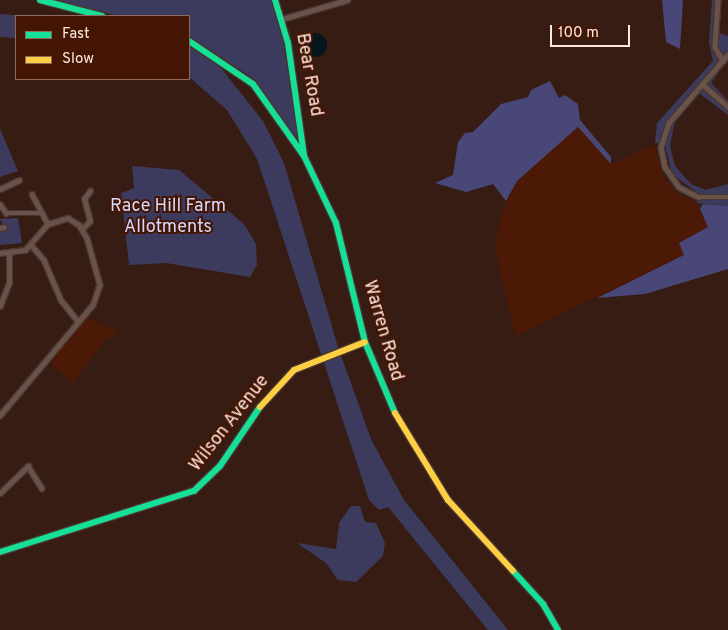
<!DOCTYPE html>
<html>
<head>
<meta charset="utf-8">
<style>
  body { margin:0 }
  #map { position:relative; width:728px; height:630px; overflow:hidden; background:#361c12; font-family:Overpass,sans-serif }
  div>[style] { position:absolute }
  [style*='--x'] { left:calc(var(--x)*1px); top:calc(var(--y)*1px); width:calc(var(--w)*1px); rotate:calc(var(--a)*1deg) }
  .built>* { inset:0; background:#4b1906 }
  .green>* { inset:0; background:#3c3b5d }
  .forest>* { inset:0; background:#494778 }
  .water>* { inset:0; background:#05161c }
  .round { border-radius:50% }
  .roads { filter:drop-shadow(1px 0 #49362f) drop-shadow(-1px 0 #49362f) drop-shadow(0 1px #49362f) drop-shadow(0 -1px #49362f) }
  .street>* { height:4.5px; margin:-2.25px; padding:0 2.25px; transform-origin:2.25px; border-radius:2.25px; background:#695249 }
  .fast>* { height:6px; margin:-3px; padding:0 3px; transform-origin:3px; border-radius:3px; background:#16e098 }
  .slow>* { height:6px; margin:-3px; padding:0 3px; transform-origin:3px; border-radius:3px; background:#ffcf43 }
  span { translate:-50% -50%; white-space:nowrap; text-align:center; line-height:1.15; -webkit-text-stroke:4px #451503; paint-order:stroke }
  .street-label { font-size:18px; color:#ffe6de }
  .park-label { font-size:18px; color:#d6dafe }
  .legend { position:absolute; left:15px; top:15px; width:175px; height:65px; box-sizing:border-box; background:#451503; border:1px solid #8f695b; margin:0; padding:6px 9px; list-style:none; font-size:15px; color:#ffe6de }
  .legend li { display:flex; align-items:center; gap:10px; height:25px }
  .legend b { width:25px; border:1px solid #8f695b }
  .scale { position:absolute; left:550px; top:25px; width:80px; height:22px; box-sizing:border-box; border:2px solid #ffe6de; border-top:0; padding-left:6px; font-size:15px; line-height:18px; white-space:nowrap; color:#ffe6de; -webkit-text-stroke:4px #451503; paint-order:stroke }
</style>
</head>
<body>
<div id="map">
  <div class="built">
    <i style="clip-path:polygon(578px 127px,611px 164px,654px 145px,664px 178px,677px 193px,697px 203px,709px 227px,685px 255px,515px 336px,495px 248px,501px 214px,517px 181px)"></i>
    <i style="clip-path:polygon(88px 317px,120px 333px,105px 340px,73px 383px,48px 360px)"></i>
  </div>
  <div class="green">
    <i style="clip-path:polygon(56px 0,271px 0,281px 27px,299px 141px,251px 77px,189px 36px,189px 16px,117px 16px)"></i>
    <i style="clip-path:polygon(712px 0,722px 0,719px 33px,728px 36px,728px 60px,711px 83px,728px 101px,728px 115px,699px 93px,675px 121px,670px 146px,675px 166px,691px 184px,706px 190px,728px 184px,728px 206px,697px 203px,699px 194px,672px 174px,665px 144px,655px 143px,657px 123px,713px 61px,709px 43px)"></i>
    <i style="clip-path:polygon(0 14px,28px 16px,16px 16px,16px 38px,0 37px)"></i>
    <i style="clip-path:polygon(189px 46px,221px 68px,263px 121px,284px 163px,338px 347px,371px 439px,404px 500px,508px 630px,488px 630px,388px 507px,379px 510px,369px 500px,257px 159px,227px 110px,189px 77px)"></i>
    <i style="clip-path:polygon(0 129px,18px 171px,0 177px)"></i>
    <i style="clip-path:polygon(132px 166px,179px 170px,244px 224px,256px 244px,257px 265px,250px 277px,166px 263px,129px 265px,121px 193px,134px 188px)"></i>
    <i style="clip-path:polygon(18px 218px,22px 243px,0 245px,0 231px,5px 229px,0 219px)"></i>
    <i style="clip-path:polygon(351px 506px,360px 506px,365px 522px,376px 523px,385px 543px,383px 556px,356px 582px,338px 580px,326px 563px,297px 543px,336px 549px,339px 523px)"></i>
  </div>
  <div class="forest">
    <i style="clip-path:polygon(662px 0,683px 0,680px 49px,666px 42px)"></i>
    <i style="clip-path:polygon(550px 81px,559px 98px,565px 95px,578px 104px,580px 120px,611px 157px,611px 164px,578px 127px,517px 181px,506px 201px,493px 184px,466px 192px,435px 183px,453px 175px,458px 142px,465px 133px,473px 132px,501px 104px,528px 97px,531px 90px)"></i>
    <i style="clip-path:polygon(703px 204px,728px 206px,728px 269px,645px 294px,597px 298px,684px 255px,679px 243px,708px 227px,700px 209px)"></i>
  </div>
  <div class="water">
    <i class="round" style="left:303px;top:33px;width:24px;height:24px"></i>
  </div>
  <div class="roads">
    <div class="street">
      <i style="--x:718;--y:0;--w:47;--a:93.7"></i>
      <i style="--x:715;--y:47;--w:16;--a:60"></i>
      <i style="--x:282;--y:19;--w:68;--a:-16.3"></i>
      <i style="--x:728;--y:55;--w:90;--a:130.9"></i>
      <i style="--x:669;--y:123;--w:25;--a:108"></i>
      <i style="--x:661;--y:147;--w:20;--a:79"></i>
      <i style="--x:665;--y:167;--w:24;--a:55"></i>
      <i style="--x:679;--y:187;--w:22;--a:27"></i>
      <i style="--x:699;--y:197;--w:29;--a:0"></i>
      <i style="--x:702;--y:84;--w:35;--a:41"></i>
      <i style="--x:0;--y:189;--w:21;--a:-25"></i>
      <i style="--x:32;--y:194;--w:34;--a:62"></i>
      <i style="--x:0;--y:204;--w:11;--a:56"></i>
      <i style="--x:6;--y:213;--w:35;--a:0"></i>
      <i style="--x:0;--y:228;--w:4;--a:-14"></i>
      <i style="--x:82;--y:229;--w:11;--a:-45"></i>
      <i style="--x:90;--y:221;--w:23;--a:-105"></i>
      <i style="--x:84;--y:199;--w:10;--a:-53"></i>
      <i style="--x:32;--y:246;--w:18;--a:49"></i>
      <i style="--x:44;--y:260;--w:43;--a:67"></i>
      <i style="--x:61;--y:300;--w:28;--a:51"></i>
      <i style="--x:0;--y:253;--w:25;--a:-7"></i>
      <i style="--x:25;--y:250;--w:35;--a:-49"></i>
      <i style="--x:48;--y:224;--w:21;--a:-17"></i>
      <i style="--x:68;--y:218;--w:13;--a:32"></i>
      <i style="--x:79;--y:225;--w:15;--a:58"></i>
      <i style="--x:87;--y:238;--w:49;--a:74.5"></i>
      <i style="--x:100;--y:285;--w:21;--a:109"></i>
      <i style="--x:93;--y:305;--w:145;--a:130"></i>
      <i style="--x:0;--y:306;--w:25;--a:-69"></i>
      <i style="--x:9;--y:283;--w:30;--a:-90"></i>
      <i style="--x:0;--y:493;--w:39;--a:-44"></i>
      <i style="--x:28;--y:466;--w:26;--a:58"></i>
    </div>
    <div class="fast">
      <i style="--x:40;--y:0;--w:64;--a:14.5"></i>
      <i style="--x:275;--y:0;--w:45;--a:73.2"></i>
      <i style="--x:288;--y:43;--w:114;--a:81.9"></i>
      <i style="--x:189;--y:41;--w:77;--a:33.9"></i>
      <i style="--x:253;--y:84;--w:88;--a:54.7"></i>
      <i style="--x:304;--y:156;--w:74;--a:64.5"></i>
      <i style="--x:336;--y:223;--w:122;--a:76.3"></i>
      <i style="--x:365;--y:342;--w:77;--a:67.1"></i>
      <i style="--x:0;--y:552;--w:203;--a:-17.5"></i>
      <i style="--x:194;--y:491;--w:36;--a:-44"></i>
      <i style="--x:220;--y:466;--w:71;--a:-55.9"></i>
      <i style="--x:513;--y:571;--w:45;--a:47.7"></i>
      <i style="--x:543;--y:604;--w:30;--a:60"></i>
    </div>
    <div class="slow">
      <i style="--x:260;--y:407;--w:50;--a:-47.4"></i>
      <i style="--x:294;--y:370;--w:76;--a:-21.5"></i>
      <i style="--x:395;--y:413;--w:102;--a:58.7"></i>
      <i style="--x:448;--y:500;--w:96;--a:47.5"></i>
    </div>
  </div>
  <div class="street-label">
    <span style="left:308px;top:75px;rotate:80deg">Bear Road</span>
    <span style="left:382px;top:331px;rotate:74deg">Warren Road</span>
    <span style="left:230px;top:424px;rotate:-52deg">Wilson Avenue</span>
  </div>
  <div class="park-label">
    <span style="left:168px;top:218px">Race Hill Farm<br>Allotments</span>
  </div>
  <ul class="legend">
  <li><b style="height:6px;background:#16e098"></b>Fast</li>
  <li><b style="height:6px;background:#ffcf43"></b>Slow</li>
  </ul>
  <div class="scale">100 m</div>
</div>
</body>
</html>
